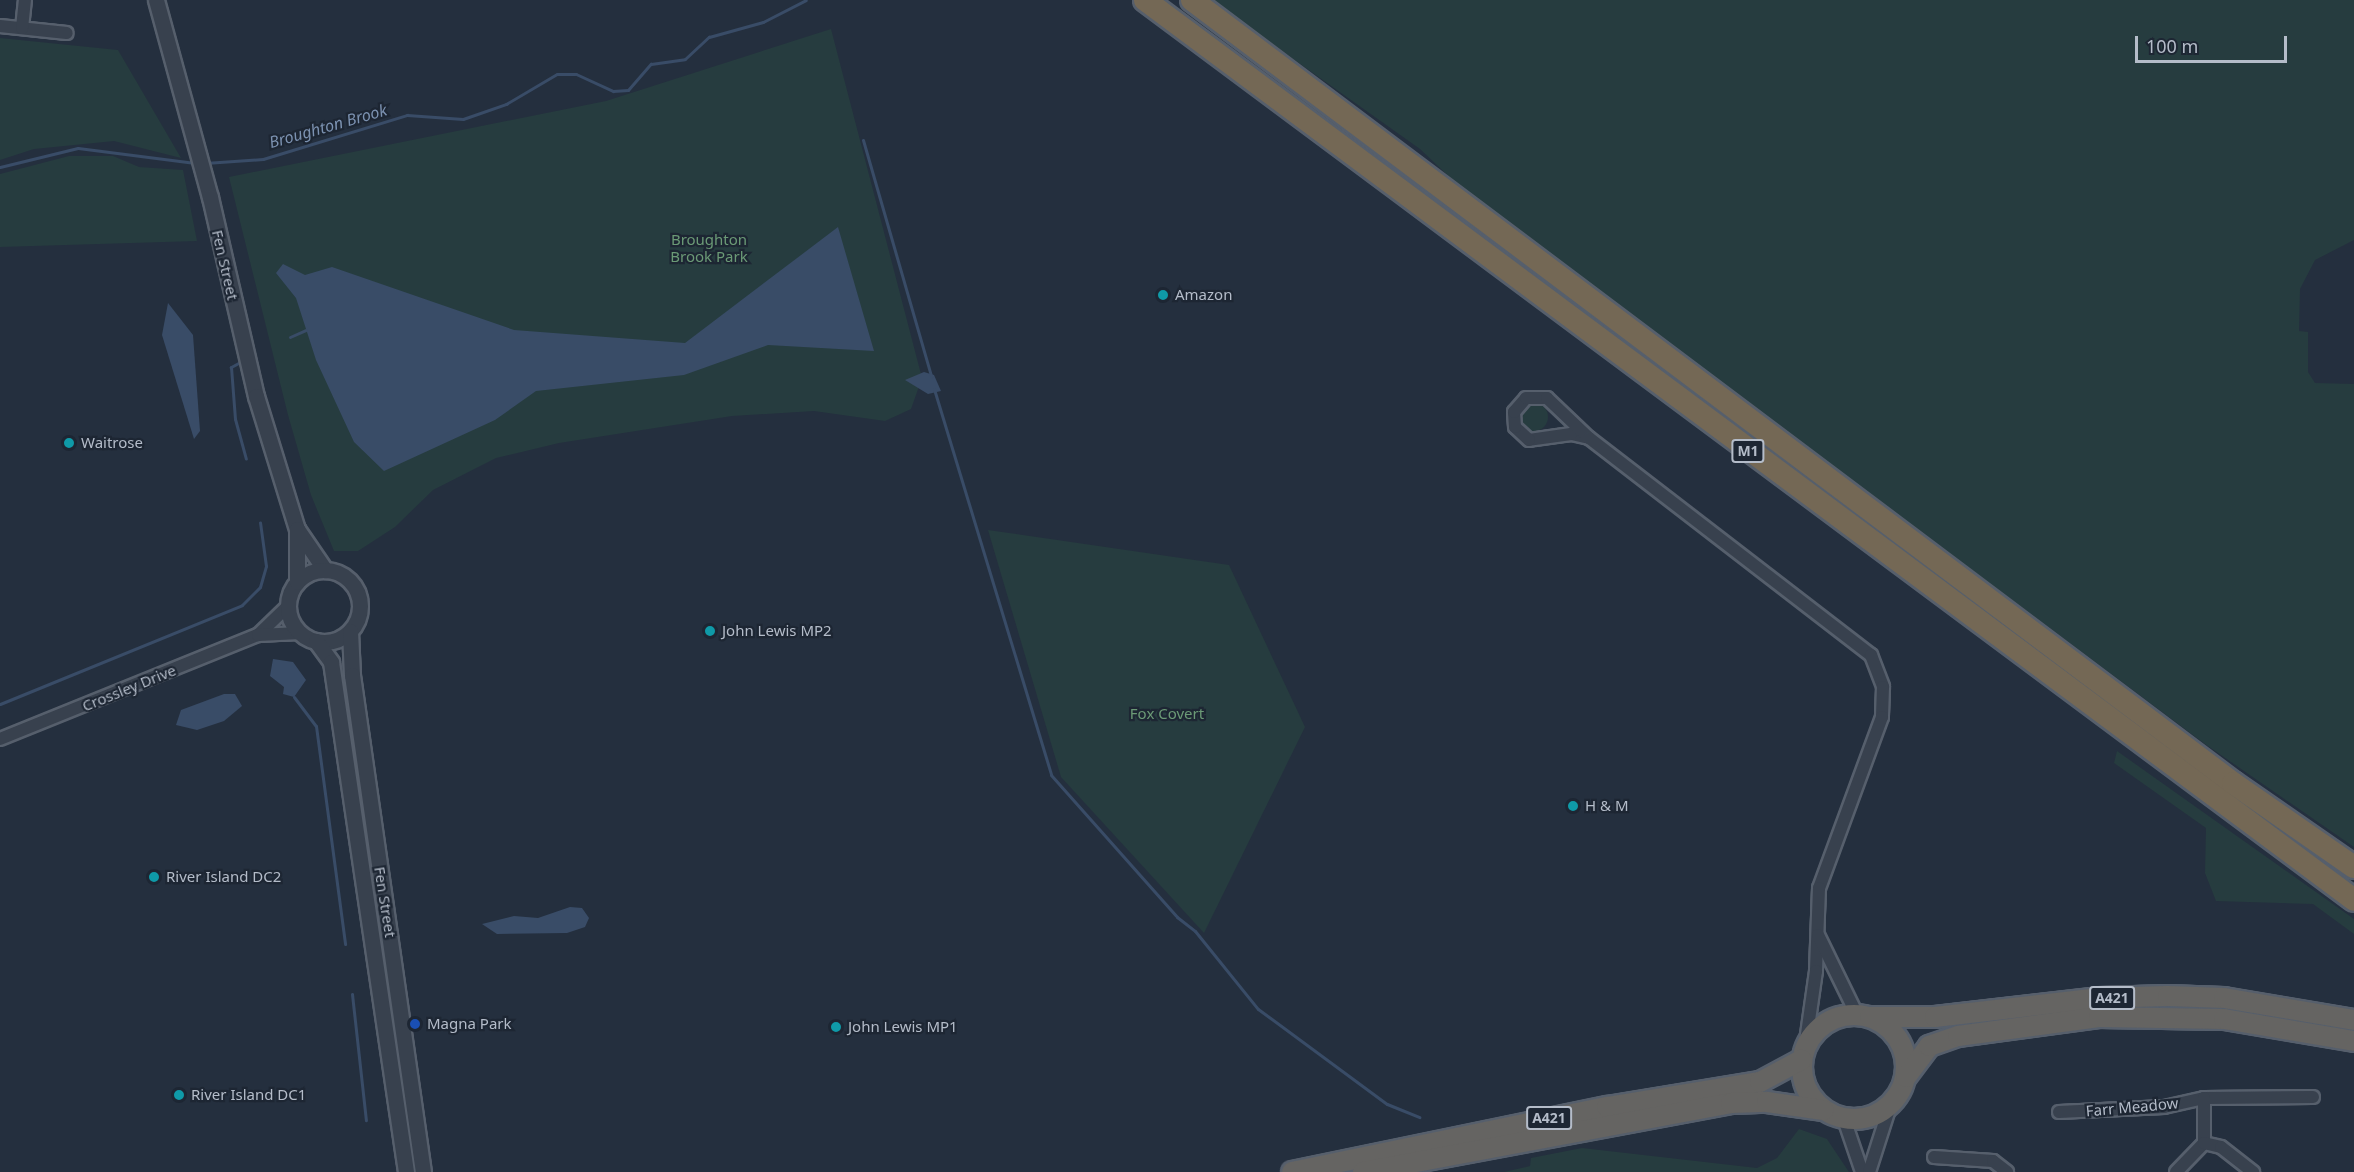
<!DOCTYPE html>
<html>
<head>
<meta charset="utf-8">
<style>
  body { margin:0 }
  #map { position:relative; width:2354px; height:1172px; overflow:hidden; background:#242f3e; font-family:"Noto Sans",sans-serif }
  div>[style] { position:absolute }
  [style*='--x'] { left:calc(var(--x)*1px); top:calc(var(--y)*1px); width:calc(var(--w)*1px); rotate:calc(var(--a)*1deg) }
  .green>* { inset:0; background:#263c3f }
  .round { border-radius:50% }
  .water>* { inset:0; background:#394c67 }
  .stream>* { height:3px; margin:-1.5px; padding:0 1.5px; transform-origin:1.5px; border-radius:1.5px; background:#394c67 }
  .roads { filter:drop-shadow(2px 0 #565f6c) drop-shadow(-2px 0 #565f6c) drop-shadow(0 2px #565f6c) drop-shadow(0 -2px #565f6c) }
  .minor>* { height:12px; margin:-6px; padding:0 6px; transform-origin:6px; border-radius:6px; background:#38414e }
  .tertiary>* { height:15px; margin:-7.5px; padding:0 7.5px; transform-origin:7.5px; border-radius:7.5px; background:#38414e }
  .tertiary>.ring { margin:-7.5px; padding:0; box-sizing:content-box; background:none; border:15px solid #38414e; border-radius:50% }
  .trunk>* { height:20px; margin:-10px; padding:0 10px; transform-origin:10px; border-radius:10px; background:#656462 }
  .trunk>.ring { margin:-10px; padding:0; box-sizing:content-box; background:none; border:20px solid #656462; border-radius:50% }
  .motorway>* { height:22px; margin:-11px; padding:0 11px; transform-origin:11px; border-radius:11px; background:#746855 }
  .dots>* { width:16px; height:16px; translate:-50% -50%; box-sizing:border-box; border:3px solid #1d2633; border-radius:50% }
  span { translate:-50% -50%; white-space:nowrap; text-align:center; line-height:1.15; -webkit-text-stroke:4.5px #1d2633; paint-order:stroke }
  .shield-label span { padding:2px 4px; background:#1d2633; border:2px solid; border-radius:4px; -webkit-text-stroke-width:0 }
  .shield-label { font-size:14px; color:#b4bcc9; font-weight:700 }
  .park-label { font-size:15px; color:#6b9a76 }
  .street-label { font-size:15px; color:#b4bcc9 }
  .poi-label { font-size:15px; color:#b4bcc9 }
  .left { translate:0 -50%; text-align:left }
  .water-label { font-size:16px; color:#7c92b1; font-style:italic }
  .scale { position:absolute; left:2135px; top:36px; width:152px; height:27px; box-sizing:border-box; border:3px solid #b4bcc9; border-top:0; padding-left:8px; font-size:18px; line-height:21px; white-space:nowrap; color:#b4bcc9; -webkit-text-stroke:4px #1d2633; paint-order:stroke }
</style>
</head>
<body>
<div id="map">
  <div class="green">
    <i style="clip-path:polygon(1210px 0,2354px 0,2354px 240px,2315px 260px,2300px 289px,2299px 331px,2308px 332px,2308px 372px,2315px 383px,2354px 384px,2354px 847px,2205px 744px,1461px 188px,1420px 149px)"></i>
    <i style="clip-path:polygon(831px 29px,922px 378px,911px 409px,885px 421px,814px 411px,732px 416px,559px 443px,496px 458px,433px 490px,395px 527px,358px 551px,334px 551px,311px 495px,288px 415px,229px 177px,606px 101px)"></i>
    <i style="clip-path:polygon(0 38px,118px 50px,181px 158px,114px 141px,34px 149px,0 160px)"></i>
    <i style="clip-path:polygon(69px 156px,113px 156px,139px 167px,183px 170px,197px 241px,0 247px,0 174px)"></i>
    <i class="round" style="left:1520px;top:403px;width:28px;height:28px"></i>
    <i style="clip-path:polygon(988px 530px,1229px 565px,1305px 727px,1204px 933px,1061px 777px)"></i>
    <i style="clip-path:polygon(2117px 751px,2354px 919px,2354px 934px,2313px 904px,2216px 901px,2205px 873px,2206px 828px,2114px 763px)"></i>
    <i style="clip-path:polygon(1799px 1129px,1827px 1139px,1849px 1172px,1504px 1172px,1530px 1166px,1531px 1158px,1582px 1148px,1757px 1168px,1777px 1158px)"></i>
  </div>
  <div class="water">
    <i style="clip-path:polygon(838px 227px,874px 351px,768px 345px,684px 375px,536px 391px,495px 420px,384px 471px,354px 442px,316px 360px,296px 298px,276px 273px,283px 264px,305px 275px,332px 267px,514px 330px,685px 343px)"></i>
    <i style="clip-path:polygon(168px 303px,193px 335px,200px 431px,194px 439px,162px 335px)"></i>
    <i style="clip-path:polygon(924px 372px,934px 375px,941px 391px,928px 394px,905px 380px)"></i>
    <i style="clip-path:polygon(273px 659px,293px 662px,306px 680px,294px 697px,283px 694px,284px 687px,270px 676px)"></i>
    <i style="clip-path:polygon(224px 694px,235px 694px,242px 706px,224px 721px,197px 730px,176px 725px,181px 710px)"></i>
    <i style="clip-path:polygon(570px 907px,582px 908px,589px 918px,585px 927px,567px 933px,497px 934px,482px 924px,514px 916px,538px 918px)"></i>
  </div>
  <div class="stream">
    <i style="--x:863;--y:140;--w:246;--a:73.9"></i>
    <i style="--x:205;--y:163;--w:58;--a:-3.9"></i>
    <i style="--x:263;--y:159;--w:151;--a:-17"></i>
    <i style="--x:407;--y:115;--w:56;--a:4.1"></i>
    <i style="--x:463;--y:119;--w:46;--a:-19.2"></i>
    <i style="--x:506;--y:104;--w:59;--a:-30.5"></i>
    <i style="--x:557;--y:74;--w:19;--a:0"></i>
    <i style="--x:576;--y:74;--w:41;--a:24.7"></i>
    <i style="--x:613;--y:91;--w:15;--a:-4"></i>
    <i style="--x:628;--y:90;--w:35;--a:-49"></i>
    <i style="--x:651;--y:64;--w:34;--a:-8"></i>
    <i style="--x:685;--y:59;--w:33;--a:-43"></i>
    <i style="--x:709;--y:37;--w:56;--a:-15.5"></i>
    <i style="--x:763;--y:22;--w:48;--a:-27.1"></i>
    <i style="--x:0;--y:167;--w:80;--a:-13.7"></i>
    <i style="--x:78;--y:148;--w:118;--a:7.3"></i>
    <i style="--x:290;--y:337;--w:17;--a:-24"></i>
    <i style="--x:242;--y:361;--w:13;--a:151"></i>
    <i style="--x:231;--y:367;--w:52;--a:85.6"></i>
    <i style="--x:235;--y:419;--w:41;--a:74.6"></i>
    <i style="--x:934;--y:389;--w:403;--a:73.1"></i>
    <i style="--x:1051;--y:775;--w:190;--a:48.4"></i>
    <i style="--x:1177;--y:917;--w:23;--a:38"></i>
    <i style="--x:1195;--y:931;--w:100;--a:51.1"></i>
    <i style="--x:1258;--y:1009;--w:160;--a:36.4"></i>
    <i style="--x:1387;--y:1104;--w:35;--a:22"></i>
    <i style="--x:294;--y:697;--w:36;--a:53"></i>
    <i style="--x:316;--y:726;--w:220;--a:82.4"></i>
    <i style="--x:0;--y:704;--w:261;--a:-22.2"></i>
    <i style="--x:242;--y:605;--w:25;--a:-45"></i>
    <i style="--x:260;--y:587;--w:22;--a:-74"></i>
    <i style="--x:266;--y:566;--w:44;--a:-97.8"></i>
    <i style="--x:352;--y:994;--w:127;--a:83.7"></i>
  </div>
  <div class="roads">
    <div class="minor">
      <i style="--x:0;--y:26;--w:67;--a:6"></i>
      <i style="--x:22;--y:28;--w:28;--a:-84"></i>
      <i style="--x:1589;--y:438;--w:18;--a:-167"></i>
      <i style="--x:1571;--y:434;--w:42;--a:171.9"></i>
      <i style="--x:1529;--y:440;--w:19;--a:-137"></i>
      <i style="--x:1515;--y:427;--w:15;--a:-94"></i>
      <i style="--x:1514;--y:412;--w:18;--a:-49"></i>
      <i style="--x:1526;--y:398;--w:21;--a:0"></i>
      <i style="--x:1547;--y:398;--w:58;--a:43.6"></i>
      <i style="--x:1589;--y:438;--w:356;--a:37.6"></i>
      <i style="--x:1871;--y:655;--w:34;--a:69"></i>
      <i style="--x:1883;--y:687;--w:30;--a:92"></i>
      <i style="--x:1882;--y:717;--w:182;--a:110.2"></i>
      <i style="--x:1819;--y:888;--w:83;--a:92.1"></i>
      <i style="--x:1816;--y:971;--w:78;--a:98.1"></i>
      <i style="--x:258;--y:635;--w:42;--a:-44"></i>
      <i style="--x:0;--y:739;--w:278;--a:-22"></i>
      <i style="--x:258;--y:635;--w:42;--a:-2.7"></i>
      <i style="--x:1818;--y:935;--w:89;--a:64"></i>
      <i style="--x:2059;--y:1112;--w:105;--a:-2.7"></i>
      <i style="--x:2164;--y:1107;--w:41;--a:-12.7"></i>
      <i style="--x:2204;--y:1098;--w:109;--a:-0.5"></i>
      <i style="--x:1844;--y:1119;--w:56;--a:71.2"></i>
      <i style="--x:2204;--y:1143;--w:45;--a:-90"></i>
      <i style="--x:1934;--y:1157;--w:59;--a:3.9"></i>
      <i style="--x:1993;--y:1161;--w:18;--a:38"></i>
      <i style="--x:1869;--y:1172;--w:69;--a:-72.3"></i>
      <i style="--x:2176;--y:1172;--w:40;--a:-46"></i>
      <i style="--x:2204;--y:1143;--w:17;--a:13"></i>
      <i style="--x:2221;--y:1147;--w:41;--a:38"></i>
    </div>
    <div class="tertiary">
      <i style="--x:156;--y:0;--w:204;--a:74.7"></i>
      <i style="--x:210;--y:197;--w:204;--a:77"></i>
      <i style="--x:256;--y:396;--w:139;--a:72.9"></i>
      <i style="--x:297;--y:529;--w:50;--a:55.7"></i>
      <i class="ring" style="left:288px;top:570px;width:57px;height:57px"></i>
      <i style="--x:297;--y:582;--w:53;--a:-90"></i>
      <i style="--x:350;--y:631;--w:44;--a:87.4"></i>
      <i style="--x:352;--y:675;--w:502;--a:81.87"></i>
      <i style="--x:316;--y:641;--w:26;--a:54"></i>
      <i style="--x:331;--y:662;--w:515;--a:81.63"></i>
    </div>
    <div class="trunk">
      <i class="ring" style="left:1802px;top:1015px;width:84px;height:84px"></i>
      <i style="--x:1870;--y:1017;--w:65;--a:0"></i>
      <i style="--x:1935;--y:1017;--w:164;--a:-6.6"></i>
      <i style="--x:2098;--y:998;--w:70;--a:-1.6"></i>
      <i style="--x:2168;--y:996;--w:56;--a:2"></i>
      <i style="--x:2224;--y:998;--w:132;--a:9.6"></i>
      <i style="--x:1906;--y:1077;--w:39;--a:-53"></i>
      <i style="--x:1929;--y:1046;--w:31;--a:-19"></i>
      <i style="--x:1958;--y:1036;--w:142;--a:-7.7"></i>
      <i style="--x:2099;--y:1017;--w:125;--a:0.9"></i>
      <i style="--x:2224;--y:1019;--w:132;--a:9.6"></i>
      <i style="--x:1292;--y:1172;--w:322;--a:-11.7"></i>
      <i style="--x:1607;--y:1107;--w:155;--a:-9.3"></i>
      <i style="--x:1760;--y:1082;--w:47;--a:-28.2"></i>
      <i style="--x:1363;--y:1172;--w:374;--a:-10.6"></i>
      <i style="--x:1731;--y:1103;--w:36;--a:-2"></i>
      <i style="--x:1767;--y:1102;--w:57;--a:8.1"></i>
    </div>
    <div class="motorway">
      <i style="--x:1145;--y:0;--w:1507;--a:36.66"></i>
      <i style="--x:1192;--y:0;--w:1303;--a:36.95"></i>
      <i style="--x:2233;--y:783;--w:147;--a:34.8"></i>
    </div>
  </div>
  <div class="dots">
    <i style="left:1163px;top:295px;background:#0f9aa8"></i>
    <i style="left:69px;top:443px;background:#0f9aa8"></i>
    <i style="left:710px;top:631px;background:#0f9aa8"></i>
    <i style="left:1573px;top:806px;background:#0f9aa8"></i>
    <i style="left:154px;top:877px;background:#0f9aa8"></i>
    <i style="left:415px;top:1024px;background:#1a4fb4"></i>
    <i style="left:836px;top:1027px;background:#0f9aa8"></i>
    <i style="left:179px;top:1095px;background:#0f9aa8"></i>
  </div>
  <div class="shield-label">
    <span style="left:1748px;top:451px">M1</span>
    <span style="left:2112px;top:998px">A421</span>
    <span style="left:1549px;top:1118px">A421</span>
  </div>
  <div class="park-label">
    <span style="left:709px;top:248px">Broughton<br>Brook Park</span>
    <span style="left:1167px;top:714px">Fox Covert</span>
  </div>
  <div class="street-label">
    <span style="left:225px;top:265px;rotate:77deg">Fen Street</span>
    <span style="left:129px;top:688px;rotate:-22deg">Crossley Drive</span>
    <span style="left:385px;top:902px;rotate:81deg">Fen Street</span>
    <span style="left:2132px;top:1107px;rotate:-5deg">Farr Meadow</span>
  </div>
  <div class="poi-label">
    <span class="left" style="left:1175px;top:295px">Amazon</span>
    <span class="left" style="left:81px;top:443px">Waitrose</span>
    <span class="left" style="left:722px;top:631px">John Lewis MP2</span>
    <span class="left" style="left:1585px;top:806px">H &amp; M</span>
    <span class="left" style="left:166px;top:877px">River Island DC2</span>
    <span class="left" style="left:427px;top:1024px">Magna Park</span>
    <span class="left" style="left:848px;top:1027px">John Lewis MP1</span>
    <span class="left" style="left:191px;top:1095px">River Island DC1</span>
  </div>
  <div class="water-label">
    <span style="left:328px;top:126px;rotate:-16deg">Broughton Brook</span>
  </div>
  <div class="scale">100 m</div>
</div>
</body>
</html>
